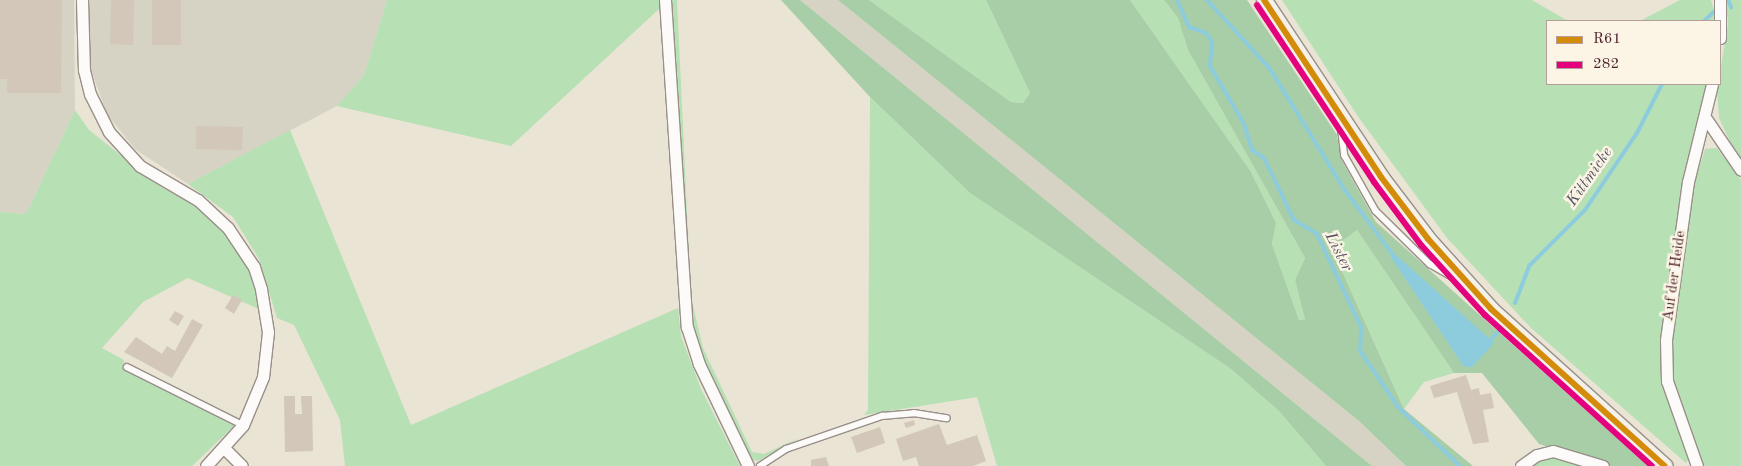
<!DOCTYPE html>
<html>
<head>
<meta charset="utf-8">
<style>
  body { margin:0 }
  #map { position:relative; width:1741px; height:466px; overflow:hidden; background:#eae4d4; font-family:"Old Standard TT",serif }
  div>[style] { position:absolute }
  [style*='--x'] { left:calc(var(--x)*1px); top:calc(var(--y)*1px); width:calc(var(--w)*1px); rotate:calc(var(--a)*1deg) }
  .industrial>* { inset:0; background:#d6d3c5 }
  .green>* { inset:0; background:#b7e0b5 }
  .forest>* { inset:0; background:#a8cea7 }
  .water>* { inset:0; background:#8cccdd }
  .stream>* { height:4px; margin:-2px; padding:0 2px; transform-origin:2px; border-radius:2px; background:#8cccdd }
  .building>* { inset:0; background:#d2c7b8 }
  .roads { filter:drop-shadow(1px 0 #998f89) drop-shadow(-1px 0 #998f89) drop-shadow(0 1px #998f89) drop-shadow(0 -1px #998f89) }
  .lane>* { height:5.5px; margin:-2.75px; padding:0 2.75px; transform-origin:2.75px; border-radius:2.75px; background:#fcfbf9 }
  .street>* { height:11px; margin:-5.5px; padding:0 5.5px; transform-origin:5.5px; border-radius:5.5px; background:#fcfbf9 }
  .secondary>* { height:15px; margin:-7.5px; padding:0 7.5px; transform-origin:7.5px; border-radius:7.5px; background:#f4f1ea }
  .bus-1>* { height:6px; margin:-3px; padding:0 3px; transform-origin:3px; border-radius:3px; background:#d48b09 }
  .bus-2>* { height:6px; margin:-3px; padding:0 3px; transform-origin:3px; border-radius:3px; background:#e5007d }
  span { translate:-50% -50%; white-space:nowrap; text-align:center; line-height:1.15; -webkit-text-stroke:5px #fcf5e5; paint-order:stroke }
  .street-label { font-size:15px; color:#4a1f2b }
  .water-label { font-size:16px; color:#525062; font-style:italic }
  .legend { position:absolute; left:1546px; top:20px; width:175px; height:65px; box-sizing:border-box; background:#fcf5e5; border:1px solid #b59f9b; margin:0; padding:6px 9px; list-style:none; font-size:15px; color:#4a1f2b }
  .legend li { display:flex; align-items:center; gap:10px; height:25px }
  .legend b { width:25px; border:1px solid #b59f9b }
</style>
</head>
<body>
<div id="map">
  <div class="industrial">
    <i style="clip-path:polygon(0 0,74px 0,75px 110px,26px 214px,0 212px)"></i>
    <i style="clip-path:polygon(87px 0,387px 0,364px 75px,337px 106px,188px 184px,135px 149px,107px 114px,86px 56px)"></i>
    <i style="clip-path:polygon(800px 0,838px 0,1359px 421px,1406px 466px,1372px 466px)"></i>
  </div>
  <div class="green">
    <i style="clip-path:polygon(387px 0,659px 0,659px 9px,511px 146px,337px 106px,364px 75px)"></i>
    <i style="clip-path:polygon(669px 0,677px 0,691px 297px,703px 348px,752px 452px,764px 454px,799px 438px,758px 461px,748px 459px,701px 357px,692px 328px)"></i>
    <i style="clip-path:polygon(869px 0,986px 0,1030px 93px,1023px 103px,1011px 102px)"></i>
    <i style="clip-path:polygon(1130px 0,1164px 0,1178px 18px,1188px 50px,1305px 258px,1295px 280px,1305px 320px,1299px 320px,1272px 244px,1276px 223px,1251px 172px)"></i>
    <i style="clip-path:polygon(1282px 0,1532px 0,1568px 21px,1547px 21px,1547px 84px,1706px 84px,1663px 362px,1691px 455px,1686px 463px,1531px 328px,1447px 238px,1359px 118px)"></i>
    <i style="clip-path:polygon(1680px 0,1711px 0,1717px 21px,1640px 21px)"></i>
    <i style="clip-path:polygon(1726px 0,1741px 0,1741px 165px,1719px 118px,1717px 91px,1728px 24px)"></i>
    <i style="clip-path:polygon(870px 97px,970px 193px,1231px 369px,1279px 411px,1326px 466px,997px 466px,977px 397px,864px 415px,868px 410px)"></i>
    <i style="clip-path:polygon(75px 110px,89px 130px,158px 185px,201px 209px,227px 233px,247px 266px,259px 298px,261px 310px,188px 278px,143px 302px,102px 348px,124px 360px,123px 368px,236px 424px,192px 466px,0 466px,0 212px,26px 214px)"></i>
    <i style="clip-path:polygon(290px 130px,411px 425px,678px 308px,681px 336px,701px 389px,740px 466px,345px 466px,340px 420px,294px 325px,277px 318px,259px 259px,233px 217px,188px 184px)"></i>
    <i style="clip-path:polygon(1717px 148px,1741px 180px,1741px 466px,1703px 466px,1673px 378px,1672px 337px,1694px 184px,1705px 149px)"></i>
    <i style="clip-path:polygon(1357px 230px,1454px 373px,1424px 382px,1404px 409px,1332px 249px)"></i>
    <i style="clip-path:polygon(1549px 456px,1595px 466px,1526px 466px)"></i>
  </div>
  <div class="forest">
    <i style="clip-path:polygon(781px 0,800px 0,1372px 466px,1326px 466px,1279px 411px,1231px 369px,970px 193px,870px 97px)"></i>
    <i style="clip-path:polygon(838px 0,869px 0,1011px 102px,1023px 103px,1030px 93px,986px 0,1130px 0,1251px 172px,1276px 223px,1272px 244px,1299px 320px,1305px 320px,1295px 280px,1305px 258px,1188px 50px,1178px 18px,1164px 0,1247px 0,1337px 135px,1341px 159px,1376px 222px,1648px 466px,1611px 466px,1539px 444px,1482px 373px,1454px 373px,1357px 230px,1332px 249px,1404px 409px,1473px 466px,1406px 466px,1359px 421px)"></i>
  </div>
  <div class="water">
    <i style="clip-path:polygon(1394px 253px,1494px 343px,1472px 367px,1464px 367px,1390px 256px)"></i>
  </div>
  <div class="stream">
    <i style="--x:1177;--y:0;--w:30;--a:66"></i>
    <i style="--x:1189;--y:27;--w:18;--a:19"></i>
    <i style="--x:1206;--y:33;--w:11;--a:56"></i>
    <i style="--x:1212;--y:42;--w:24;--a:95"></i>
    <i style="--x:1210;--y:66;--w:67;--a:59.6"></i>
    <i style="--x:1244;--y:124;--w:27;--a:73"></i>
    <i style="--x:1252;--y:150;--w:14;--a:34"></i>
    <i style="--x:1264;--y:158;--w:69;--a:64.2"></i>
    <i style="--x:1294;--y:220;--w:27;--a:31"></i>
    <i style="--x:1317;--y:234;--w:103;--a:64.7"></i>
    <i style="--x:1361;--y:327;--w:24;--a:92"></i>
    <i style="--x:1360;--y:351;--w:68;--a:55.8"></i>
    <i style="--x:1398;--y:407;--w:86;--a:43.6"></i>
    <i style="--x:1207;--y:0;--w:93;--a:47.6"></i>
    <i style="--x:1270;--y:69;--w:141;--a:58.3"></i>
    <i style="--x:1344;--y:189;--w:84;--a:53.3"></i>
    <i style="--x:1728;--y:0;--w:8;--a:67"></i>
    <i style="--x:1704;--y:21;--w:16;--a:-43"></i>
    <i style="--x:1515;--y:303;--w:40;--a:-69"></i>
    <i style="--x:1529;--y:266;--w:79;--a:-45"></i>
    <i style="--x:1585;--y:210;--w:93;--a:-56"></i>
    <i style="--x:1637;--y:133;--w:55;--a:-63"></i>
    <i style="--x:1488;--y:342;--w:14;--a:-45"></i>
  </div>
  <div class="building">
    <i style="clip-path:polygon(0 0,62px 0,61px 93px,7px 93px,7px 79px,0 79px)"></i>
    <i style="clip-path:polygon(111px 0,134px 0,133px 45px,110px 44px)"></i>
    <i style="clip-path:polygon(152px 0,181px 0,181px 45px,152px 45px)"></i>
    <i style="clip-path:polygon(196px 126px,243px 127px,242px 150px,196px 149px)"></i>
    <i style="clip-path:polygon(233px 295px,242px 300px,234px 314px,225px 308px)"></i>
    <i style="clip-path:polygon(175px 311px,184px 316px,178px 326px,169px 320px)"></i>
    <i style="clip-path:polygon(192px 319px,203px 325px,172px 378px,124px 352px,136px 337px,162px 354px,167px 346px,175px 351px)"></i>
    <i style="clip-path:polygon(1466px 375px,1471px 390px,1479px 388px,1480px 395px,1491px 393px,1494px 408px,1483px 410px,1489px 442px,1473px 444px,1457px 392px,1434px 398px,1430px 386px)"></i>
    <i style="clip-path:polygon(284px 396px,295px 396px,295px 414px,302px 414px,301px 396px,312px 396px,313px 451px,285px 452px)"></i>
    <i style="clip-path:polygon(914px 420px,915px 425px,906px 428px,904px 423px)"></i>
    <i style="clip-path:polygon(939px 424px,947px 445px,977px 435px,986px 461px,973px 466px,919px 466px,916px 457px,903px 461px,896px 439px)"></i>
    <i style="clip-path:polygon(880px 427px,885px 443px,857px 453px,851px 437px)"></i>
    <i style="clip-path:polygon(826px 457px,829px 466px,811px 466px,811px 460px)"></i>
  </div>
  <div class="roads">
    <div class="lane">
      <i style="--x:1341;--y:125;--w:31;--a:83"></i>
      <i style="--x:1345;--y:156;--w:63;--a:60.6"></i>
      <i style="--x:1376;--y:211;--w:76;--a:44.5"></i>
      <i style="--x:1430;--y:264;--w:30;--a:30"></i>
      <i style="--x:127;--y:367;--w:130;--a:26.6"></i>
      <i style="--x:760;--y:466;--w:31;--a:-33"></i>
      <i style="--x:786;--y:449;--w:102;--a:-19"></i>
      <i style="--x:882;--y:416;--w:32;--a:-5"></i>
      <i style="--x:914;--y:413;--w:33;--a:9"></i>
    </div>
    <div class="street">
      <i style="--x:82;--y:0;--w:70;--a:88.4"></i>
      <i style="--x:84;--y:70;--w:25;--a:76"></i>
      <i style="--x:90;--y:94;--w:42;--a:63.4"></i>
      <i style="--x:109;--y:132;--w:46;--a:47.6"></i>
      <i style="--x:140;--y:166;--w:67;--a:30.4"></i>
      <i style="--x:198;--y:200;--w:41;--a:43"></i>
      <i style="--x:228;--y:228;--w:47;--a:56.3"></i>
      <i style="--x:254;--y:267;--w:23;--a:72"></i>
      <i style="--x:261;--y:289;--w:44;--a:80.8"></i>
      <i style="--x:268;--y:332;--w:45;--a:96.3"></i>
      <i style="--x:263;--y:377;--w:52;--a:112.6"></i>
      <i style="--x:243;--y:425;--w:55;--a:132.1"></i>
      <i style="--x:665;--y:0;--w:328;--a:86.2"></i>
      <i style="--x:687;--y:327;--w:39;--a:72"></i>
      <i style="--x:699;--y:364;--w:113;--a:64.3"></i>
      <i style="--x:1720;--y:38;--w:38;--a:-90"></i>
      <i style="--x:1707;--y:120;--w:60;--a:55.8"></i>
      <i style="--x:224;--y:448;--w:25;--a:45"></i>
      <i style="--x:1521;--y:466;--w:19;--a:-35"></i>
      <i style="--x:1537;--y:455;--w:16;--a:-14"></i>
      <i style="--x:1553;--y:451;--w:52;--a:16.7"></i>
      <i style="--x:1697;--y:466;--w:90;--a:-109.4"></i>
      <i style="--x:1667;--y:381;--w:41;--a:-91.4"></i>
      <i style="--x:1666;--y:340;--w:160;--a:-82.1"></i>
      <i style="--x:1688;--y:182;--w:101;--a:-76.2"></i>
    </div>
    <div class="secondary">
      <i style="--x:1264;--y:0;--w:212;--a:56.5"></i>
      <i style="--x:1381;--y:177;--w:78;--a:52.8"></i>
      <i style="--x:1428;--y:239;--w:94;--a:48"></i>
      <i style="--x:1491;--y:309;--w:234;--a:42.1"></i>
    </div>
  </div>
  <div class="bus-1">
    <i style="--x:1264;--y:0;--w:212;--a:56.5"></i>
    <i style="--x:1381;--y:177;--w:78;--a:52.8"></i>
    <i style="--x:1428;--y:239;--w:94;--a:48"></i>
    <i style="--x:1491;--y:309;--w:234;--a:42.1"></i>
  </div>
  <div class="bus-2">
    <i style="--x:1257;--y:5;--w:212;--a:56.5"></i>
    <i style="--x:1374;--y:182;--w:79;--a:53.3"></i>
    <i style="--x:1421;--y:245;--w:95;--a:47.6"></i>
    <i style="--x:1485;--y:315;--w:225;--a:42.1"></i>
  </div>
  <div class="street-label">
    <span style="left:1675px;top:276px;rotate:-82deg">Auf der Heide</span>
  </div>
  <div class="water-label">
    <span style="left:1590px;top:177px;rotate:-55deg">Kittmicke</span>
    <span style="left:1338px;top:252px;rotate:63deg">Lister</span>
  </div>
  <ul class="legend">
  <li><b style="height:6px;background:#d48b09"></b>R61</li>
  <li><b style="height:6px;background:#e5007d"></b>282</li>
  </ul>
</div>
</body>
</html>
